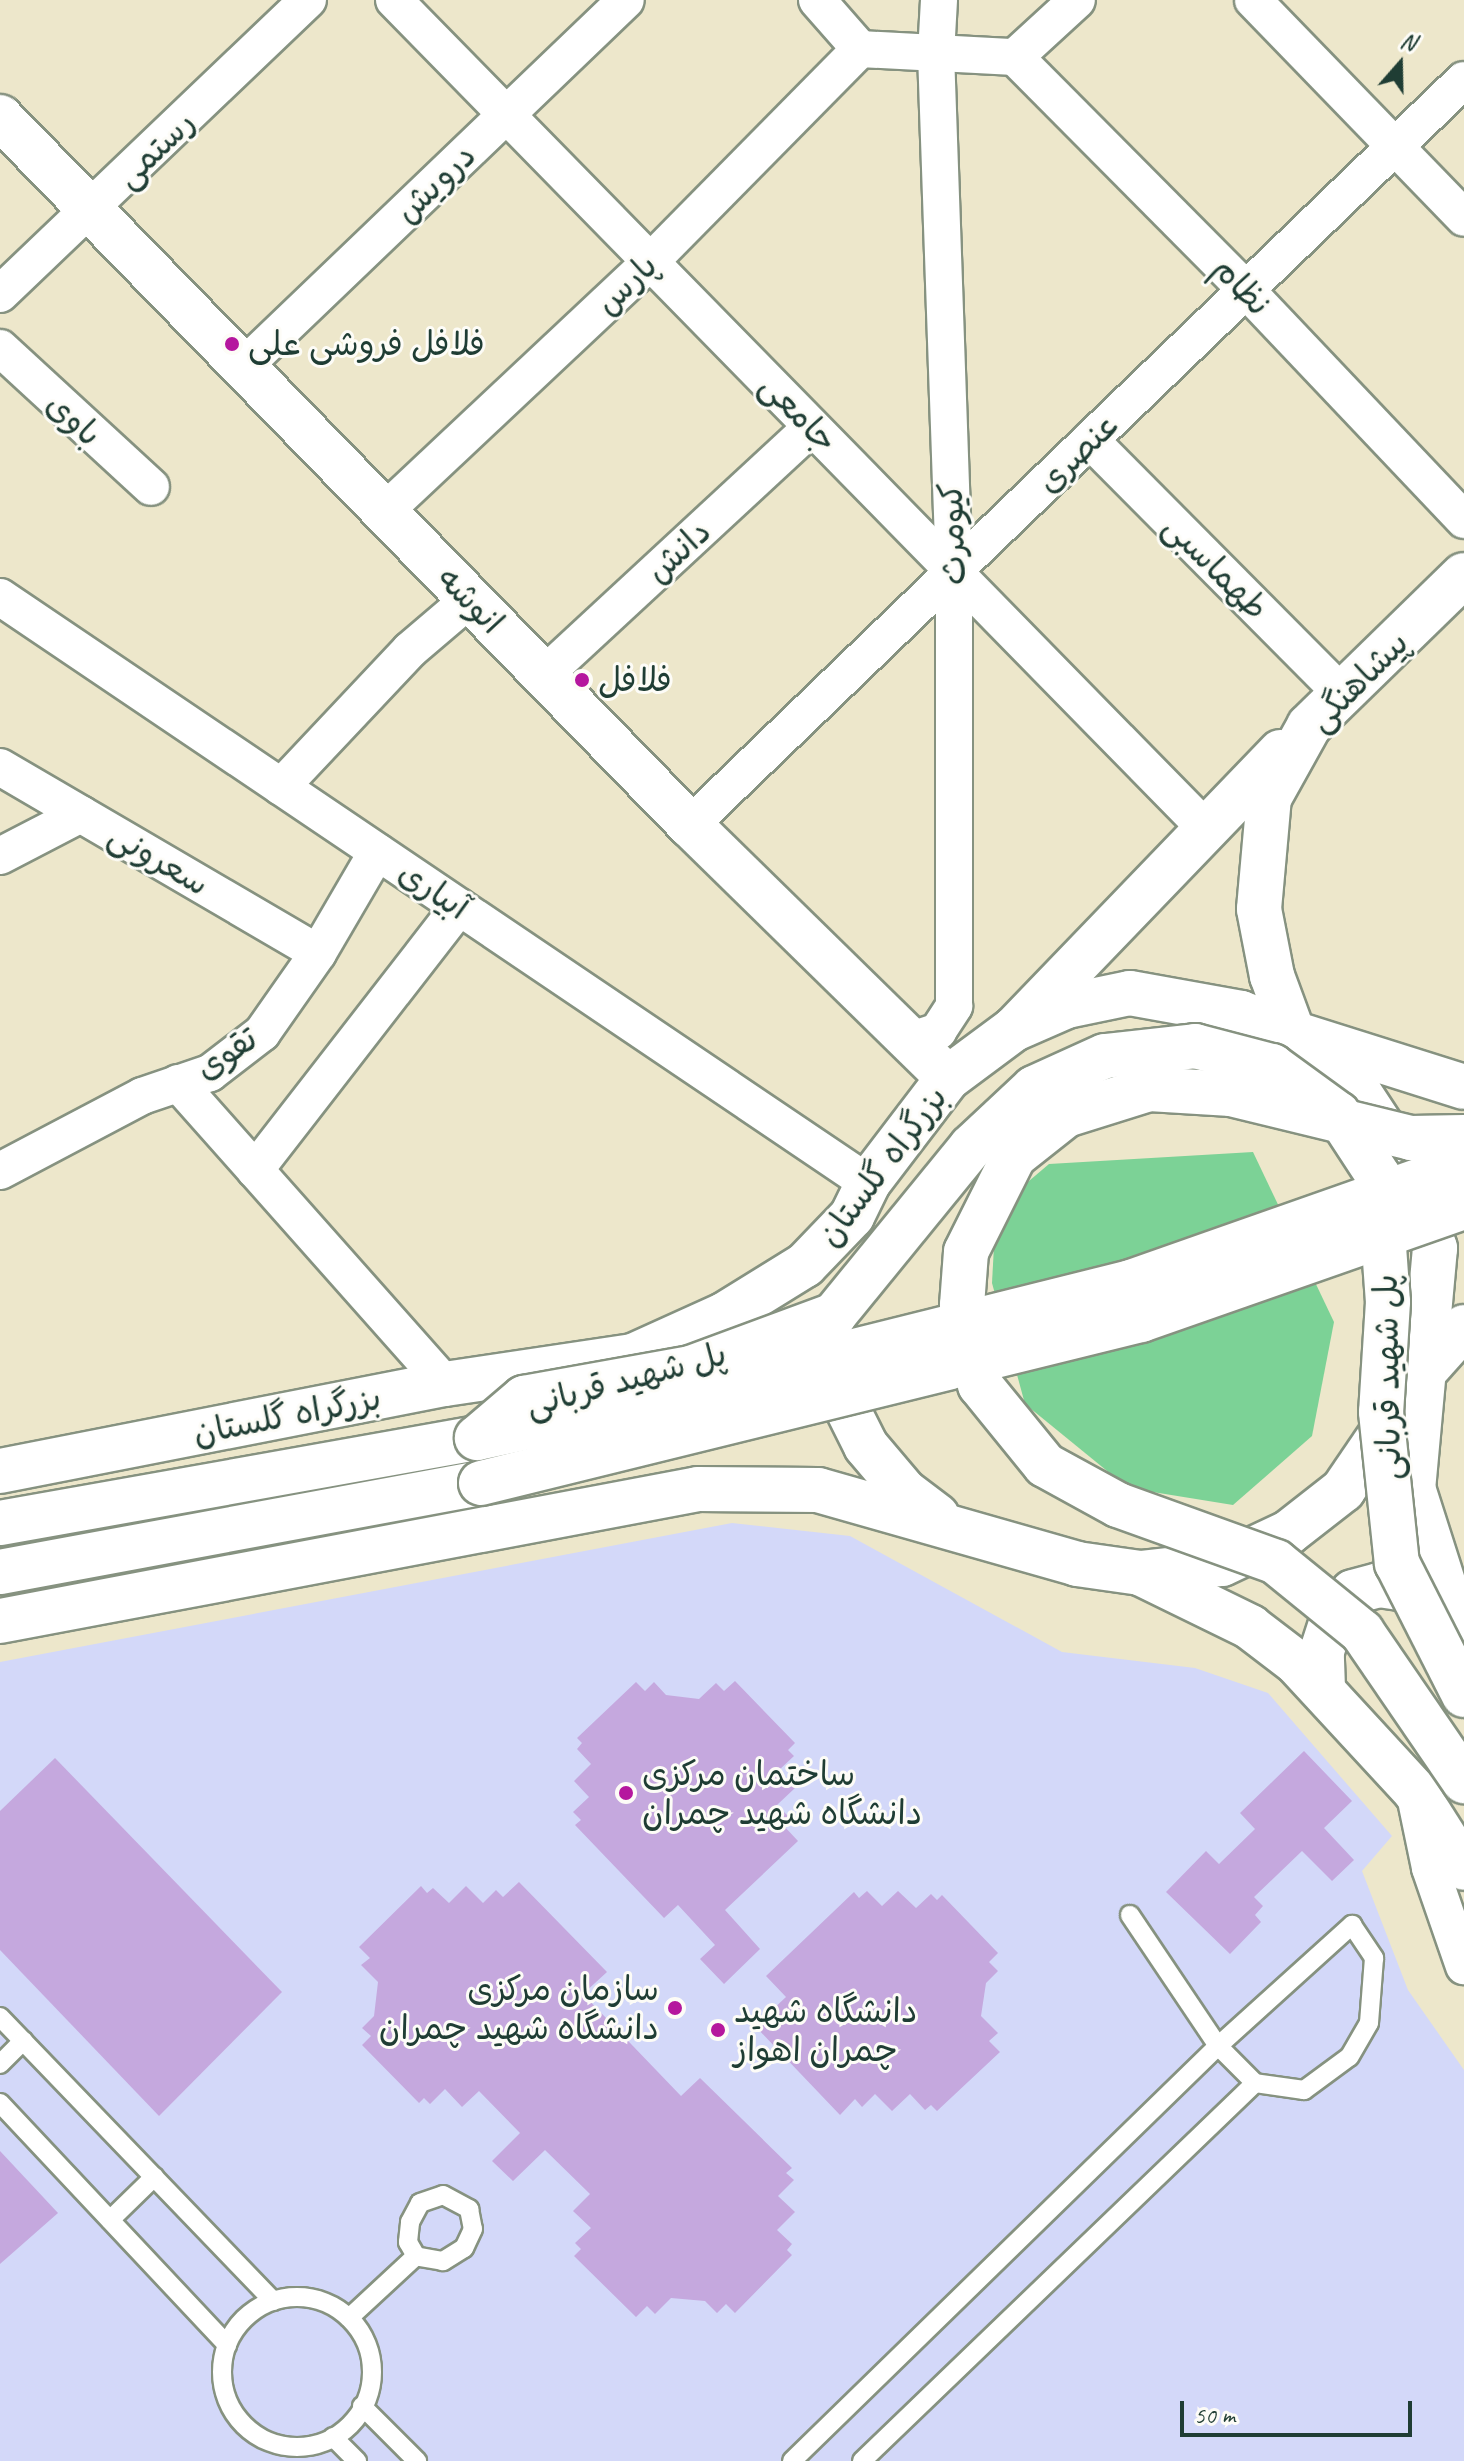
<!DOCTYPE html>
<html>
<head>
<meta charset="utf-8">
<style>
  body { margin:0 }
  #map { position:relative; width:1464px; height:2461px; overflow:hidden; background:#ede7cb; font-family:Caveat,"Playpen Sans Arabic",sans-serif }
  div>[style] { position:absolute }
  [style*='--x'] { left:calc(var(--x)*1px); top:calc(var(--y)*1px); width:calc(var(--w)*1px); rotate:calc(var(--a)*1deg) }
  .built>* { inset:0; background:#d3d8f9 }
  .green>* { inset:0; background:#7cd296 }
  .building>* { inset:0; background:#c5a8de }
  .roads { filter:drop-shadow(2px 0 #869280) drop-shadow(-2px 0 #869280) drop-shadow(0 2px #869280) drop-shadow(0 -2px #869280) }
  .lane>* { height:18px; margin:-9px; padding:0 9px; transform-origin:9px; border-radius:9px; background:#fff }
  .lane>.ring { margin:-9px; padding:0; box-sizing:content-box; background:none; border:18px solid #fff; border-radius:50% }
  .street>* { height:36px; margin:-18px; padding:0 18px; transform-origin:18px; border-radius:18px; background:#fff }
  .secondary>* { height:44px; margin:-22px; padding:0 22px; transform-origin:22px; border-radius:22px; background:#fff }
  .primary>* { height:44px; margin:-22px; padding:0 22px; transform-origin:22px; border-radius:22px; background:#fff }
  .highway>* { height:44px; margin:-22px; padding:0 22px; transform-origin:22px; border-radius:22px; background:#fff }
  .bridges { filter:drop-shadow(2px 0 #869280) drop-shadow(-2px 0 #869280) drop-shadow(0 2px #869280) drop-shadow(0 -2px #869280) }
  .primary-bridge>* { height:44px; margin:-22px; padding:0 22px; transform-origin:22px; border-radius:22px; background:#fff }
  .highway-bridge>* { height:44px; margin:-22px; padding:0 22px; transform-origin:22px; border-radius:22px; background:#fff }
  .dots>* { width:22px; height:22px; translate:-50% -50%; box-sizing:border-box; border:4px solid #fdfcf7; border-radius:50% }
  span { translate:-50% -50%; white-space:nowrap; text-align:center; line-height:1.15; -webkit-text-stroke:6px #fdfcf7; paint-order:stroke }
  .street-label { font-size:34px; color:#1f3d34 }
  .poi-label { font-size:34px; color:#1f3d34 }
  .left { translate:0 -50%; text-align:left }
  .right { translate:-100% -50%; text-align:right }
  .north { position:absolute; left:1360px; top:24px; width:80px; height:80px; -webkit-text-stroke:6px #fdfcf7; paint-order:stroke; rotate:20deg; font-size:22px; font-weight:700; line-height:32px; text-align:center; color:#1f3d34 }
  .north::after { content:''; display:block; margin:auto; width:28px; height:36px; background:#1f3d34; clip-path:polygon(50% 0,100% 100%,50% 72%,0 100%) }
  .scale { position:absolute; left:1180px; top:2401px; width:232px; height:36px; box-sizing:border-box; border:4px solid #1f3d34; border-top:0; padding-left:10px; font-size:24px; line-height:28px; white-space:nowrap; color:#1f3d34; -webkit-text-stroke:6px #fdfcf7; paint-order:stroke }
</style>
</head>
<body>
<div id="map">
  <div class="built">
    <i style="clip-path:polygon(732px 1523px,850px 1536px,1062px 1652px,1195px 1668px,1268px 1693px,1392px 1836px,1362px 1871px,1408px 1990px,1464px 2070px,1464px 2461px,0 2461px,0 1662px)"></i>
  </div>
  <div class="green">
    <i style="clip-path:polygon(1253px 1152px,1334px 1322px,1312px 1436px,1233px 1505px,1128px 1488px,1025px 1404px,992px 1283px,996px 1209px,1049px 1164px)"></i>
  </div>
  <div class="building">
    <i style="clip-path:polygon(735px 1681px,795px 1743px,788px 1750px,794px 1756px,778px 1771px,795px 1788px,777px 1805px,790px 1818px,783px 1825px,798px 1841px,725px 1910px,760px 1949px,724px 1984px,700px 1959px,715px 1945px,678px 1905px,664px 1918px,575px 1825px,581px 1820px,573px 1812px,589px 1797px,574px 1781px,591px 1764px,577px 1749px,582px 1743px,577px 1738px,636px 1682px,645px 1691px,654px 1682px,666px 1695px,699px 1699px,716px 1683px,724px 1691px)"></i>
    <i style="clip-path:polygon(1304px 1751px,1352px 1801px,1324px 1828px,1354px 1860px,1332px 1881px,1302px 1851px,1254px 1897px,1263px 1906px,1255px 1915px,1261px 1922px,1230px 1954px,1166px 1892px,1206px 1851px,1219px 1864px,1255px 1829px,1240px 1813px)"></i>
    <i style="clip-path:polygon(55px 1758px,282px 1992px,159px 2116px,0 1950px,0 1811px)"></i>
    <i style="clip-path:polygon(519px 1882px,607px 1972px,583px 1994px,681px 2096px,700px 2078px,792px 2168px,786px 2173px,794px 2180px,778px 2196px,795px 2212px,777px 2230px,792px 2244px,787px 2250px,792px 2255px,735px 2313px,726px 2304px,717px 2313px,705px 2301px,671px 2298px,655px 2314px,647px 2306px,636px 2317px,574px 2256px,581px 2249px,575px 2243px,591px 2228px,573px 2211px,590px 2194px,545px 2150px,513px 2181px,492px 2161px,520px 2133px,479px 2091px,462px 2107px,445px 2089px,430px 2104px,424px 2098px,419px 2103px,362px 2045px,371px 2036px,362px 2028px,374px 2016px,378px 1982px,361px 1965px,370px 1958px,359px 1947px,421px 1886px,427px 1893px,433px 1888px,449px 1903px,466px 1886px,483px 1903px,496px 1890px,503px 1897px)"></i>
    <i style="clip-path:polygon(867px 1891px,882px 1906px,898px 1891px,916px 1908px,931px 1894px,937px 1900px,942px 1895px,998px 1953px,989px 1962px,998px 1971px,986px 1983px,981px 2016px,998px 2033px,989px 2041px,1000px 2052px,937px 2111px,931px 2105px,925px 2110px,910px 2094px,892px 2111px,875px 2094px,862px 2107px,855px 2099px,840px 2115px,755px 2026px,786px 1997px,766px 1976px,854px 1892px,859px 1898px)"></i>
    <i style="clip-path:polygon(0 2151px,58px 2213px,0 2264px)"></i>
  </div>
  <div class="roads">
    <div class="lane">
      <i style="--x:1352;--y:1925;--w:40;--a:56"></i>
      <i style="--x:1374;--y:1958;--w:65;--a:94.4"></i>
      <i style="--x:1369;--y:2023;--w:39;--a:120"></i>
      <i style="--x:1349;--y:2057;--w:56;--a:143.7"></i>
      <i style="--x:1304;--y:2090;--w:49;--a:-171.9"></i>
      <i style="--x:1255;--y:2083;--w:52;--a:-135"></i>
      <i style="--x:1218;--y:2046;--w:181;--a:-42.1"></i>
      <i style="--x:0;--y:2017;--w:394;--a:46.1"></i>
      <i style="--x:0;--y:2064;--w:33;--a:-45"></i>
      <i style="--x:0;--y:2103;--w:332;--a:46.8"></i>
      <i style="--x:443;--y:2195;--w:30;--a:28"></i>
      <i style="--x:469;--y:2209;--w:20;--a:79"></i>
      <i style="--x:473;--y:2229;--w:21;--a:115"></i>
      <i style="--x:464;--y:2248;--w:25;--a:148"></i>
      <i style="--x:443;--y:2261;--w:27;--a:-170"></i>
      <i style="--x:416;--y:2256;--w:16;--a:-120"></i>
      <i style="--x:408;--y:2242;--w:20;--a:-84"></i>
      <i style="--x:410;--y:2222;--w:21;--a:-62"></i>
      <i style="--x:420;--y:2203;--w:24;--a:-19"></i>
      <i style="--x:110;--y:2220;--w:62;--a:-44.3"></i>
      <i class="ring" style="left:222px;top:2297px;width:132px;height:132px"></i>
      <i style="--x:349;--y:2318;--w:91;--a:-42.8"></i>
      <i style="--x:362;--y:2406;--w:78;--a:45"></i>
      <i style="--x:333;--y:2437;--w:34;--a:45"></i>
      <i style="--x:792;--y:2461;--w:595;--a:-44.25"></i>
      <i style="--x:1218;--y:2046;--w:158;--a:-123.9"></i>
      <i style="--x:862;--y:2461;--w:545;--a:-43.89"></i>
    </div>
    <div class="street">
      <i style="--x:394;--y:0;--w:1158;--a:45.59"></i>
      <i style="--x:817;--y:0;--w:65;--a:48.7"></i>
      <i style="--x:860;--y:49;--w:155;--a:3"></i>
      <i style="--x:1015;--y:57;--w:84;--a:-42.6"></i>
      <i style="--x:1253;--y:0;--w:303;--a:45.9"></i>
      <i style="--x:1015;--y:57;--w:328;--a:45.2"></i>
      <i style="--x:1246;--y:290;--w:317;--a:46.5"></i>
      <i style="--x:0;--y:294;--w:426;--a:-43.7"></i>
      <i style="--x:0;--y:348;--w:205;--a:42.6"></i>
      <i style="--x:243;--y:367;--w:530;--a:-43.78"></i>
      <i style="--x:1090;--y:440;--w:358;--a:45.2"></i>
      <i style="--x:385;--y:511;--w:364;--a:-43.2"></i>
      <i style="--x:650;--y:262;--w:299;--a:-45.4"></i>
      <i style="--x:0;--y:597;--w:1047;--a:34.02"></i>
      <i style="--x:544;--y:675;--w:365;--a:-42.8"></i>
      <i style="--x:0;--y:767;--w:368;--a:30.3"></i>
      <i style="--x:281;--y:787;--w:188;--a:-46.7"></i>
      <i style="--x:410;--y:650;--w:79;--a:-40.4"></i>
      <i style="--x:690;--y:825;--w:1074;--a:-43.91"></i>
      <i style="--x:0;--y:856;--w:91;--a:-27.4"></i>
      <i style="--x:908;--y:1041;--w:32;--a:-18"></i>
      <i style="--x:938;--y:1031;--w:30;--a:-57"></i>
      <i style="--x:954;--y:1006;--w:435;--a:-90"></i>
      <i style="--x:954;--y:571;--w:517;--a:-91.99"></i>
      <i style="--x:936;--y:54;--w:54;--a:-86.8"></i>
      <i style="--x:178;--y:1083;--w:402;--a:48.4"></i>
      <i style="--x:255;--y:1170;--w:333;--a:-52.2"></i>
      <i style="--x:0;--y:1171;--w:161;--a:-27.8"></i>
      <i style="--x:142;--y:1096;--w:72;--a:-18.7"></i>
      <i style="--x:210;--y:1073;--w:66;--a:-37.6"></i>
      <i style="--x:262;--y:1033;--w:98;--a:-55"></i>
      <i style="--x:318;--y:953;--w:117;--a:-59.7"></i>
      <i style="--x:1417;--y:1805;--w:64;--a:78.3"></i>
      <i style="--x:1430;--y:1868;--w:104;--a:70.9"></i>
    </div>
    <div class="secondary">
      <i style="--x:0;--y:117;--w:989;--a:45.74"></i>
      <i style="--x:690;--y:825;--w:361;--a:44.4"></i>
      <i style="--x:1015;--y:1028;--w:383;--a:-46.1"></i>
      <i style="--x:1293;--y:1033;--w:61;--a:-110.2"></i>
      <i style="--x:1272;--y:976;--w:68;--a:-101"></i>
      <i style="--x:1259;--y:909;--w:111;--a:-84.9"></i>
      <i style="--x:1269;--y:798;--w:82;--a:-60.9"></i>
      <i style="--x:1309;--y:726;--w:216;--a:-44.3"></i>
    </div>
    <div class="primary">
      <i style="--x:1293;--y:1033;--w:179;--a:17.5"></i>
      <i style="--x:1422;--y:1374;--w:63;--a:-48.2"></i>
      <i style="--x:0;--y:1523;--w:485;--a:-10.1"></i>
      <i style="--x:0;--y:1572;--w:489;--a:-10.5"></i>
    </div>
    <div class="highway">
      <i style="--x:832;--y:1359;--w:36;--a:77"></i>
      <i style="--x:840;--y:1394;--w:58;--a:63.4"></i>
      <i style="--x:866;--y:1446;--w:59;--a:49.8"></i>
      <i style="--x:904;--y:1491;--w:41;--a:37.1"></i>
      <i style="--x:0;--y:1471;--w:453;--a:-11.1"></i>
      <i style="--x:445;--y:1384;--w:190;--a:-8.5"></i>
      <i style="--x:633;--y:1356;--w:100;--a:-24.3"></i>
      <i style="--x:724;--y:1315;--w:95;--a:-31.7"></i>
      <i style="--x:805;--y:1265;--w:68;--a:-46.2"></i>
      <i style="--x:852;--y:1216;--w:37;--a:-64"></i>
      <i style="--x:868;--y:1183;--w:132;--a:-52.7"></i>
      <i style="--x:948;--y:1078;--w:82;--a:-36.6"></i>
      <i style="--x:1014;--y:1029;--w:58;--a:-23.5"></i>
      <i style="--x:1067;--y:1006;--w:64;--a:-11.7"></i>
      <i style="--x:1130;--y:993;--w:113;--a:10.2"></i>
      <i style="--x:1241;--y:1013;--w:56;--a:21"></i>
      <i style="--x:1293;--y:1033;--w:89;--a:41.8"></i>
      <i style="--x:1359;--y:1092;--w:87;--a:56.7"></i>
      <i style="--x:1407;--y:1165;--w:88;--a:71.4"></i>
      <i style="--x:1435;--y:1248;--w:241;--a:95.2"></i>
      <i style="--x:1413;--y:1488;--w:122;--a:72.3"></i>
      <i style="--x:1450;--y:1604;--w:26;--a:58"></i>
      <i style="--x:1140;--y:1573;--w:123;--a:26.1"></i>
      <i style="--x:1250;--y:1627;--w:58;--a:37.3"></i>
      <i style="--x:1296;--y:1662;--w:176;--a:47.3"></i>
      <i style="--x:1415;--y:1791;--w:91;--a:57.5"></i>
      <i style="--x:0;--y:1621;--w:710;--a:-10.71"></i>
      <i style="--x:698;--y:1489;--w:120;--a:0.5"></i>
      <i style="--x:818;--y:1490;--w:269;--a:15.9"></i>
      <i style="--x:1077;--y:1564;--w:64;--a:8.1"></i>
      <i style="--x:1140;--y:1573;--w:82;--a:-6.3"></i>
      <i style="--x:1222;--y:1564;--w:73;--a:-25.2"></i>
      <i style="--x:1288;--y:1533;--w:70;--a:-38"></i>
      <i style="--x:1343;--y:1490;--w:98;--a:-55.8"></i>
      <i style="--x:1323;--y:1689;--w:38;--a:-92"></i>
      <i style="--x:1322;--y:1651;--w:40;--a:-72"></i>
      <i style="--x:1334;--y:1613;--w:28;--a:-48"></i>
      <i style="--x:1353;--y:1592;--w:27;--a:-15"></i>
      <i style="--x:1379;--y:1585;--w:48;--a:8.5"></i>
      <i style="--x:1426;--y:1592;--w:17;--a:28"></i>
    </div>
  </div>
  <div class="bridges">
    <div class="primary-bridge">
      <i style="--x:1464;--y:1137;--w:53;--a:178.9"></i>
      <i style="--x:1411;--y:1138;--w:185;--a:-166.3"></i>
      <i style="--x:1231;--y:1094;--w:82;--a:-176.5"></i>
      <i style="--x:1149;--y:1089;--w:87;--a:162.6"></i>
      <i style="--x:1066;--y:1115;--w:66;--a:141.7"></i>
      <i style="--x:1014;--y:1156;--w:107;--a:116.6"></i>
      <i style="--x:966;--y:1252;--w:53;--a:94.3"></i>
      <i style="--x:962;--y:1305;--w:82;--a:77.3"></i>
      <i style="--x:980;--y:1385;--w:103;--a:50.9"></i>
      <i style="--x:1045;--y:1465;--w:83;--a:28.7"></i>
      <i style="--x:1118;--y:1505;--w:168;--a:19.8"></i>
      <i style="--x:1276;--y:1562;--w:111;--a:39.1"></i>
      <i style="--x:1362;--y:1632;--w:181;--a:55.6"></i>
      <i style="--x:477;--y:1438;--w:214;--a:-12.2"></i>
      <i style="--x:686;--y:1393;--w:459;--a:-14"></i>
      <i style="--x:1131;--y:1282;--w:353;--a:-19.4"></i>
      <i style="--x:481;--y:1483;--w:680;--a:-13.87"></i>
      <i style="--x:1141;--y:1320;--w:342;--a:-19.3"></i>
    </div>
    <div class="highway-bridge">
      <i style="--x:477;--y:1438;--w:62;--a:-40.4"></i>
      <i style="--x:524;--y:1398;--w:170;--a:-10.2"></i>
      <i style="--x:691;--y:1368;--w:153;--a:-20.3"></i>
      <i style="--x:834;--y:1315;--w:217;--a:-50.8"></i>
      <i style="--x:971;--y:1147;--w:86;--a:-43.1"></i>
      <i style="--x:1034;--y:1088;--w:78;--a:-24.3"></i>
      <i style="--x:1105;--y:1056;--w:91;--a:-6.3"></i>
      <i style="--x:1195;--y:1046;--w:80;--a:14.6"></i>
      <i style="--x:1272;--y:1066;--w:82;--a:36"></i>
      <i style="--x:1338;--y:1114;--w:75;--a:56.9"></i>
      <i style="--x:1379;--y:1177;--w:125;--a:85.9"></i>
      <i style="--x:1388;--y:1302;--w:110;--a:93.6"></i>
      <i style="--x:1381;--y:1412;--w:152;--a:84"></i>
      <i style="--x:1397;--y:1563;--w:148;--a:63.1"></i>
    </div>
  </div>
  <div class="dots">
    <i style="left:232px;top:344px;background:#b5179e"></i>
    <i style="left:582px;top:680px;background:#b5179e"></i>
    <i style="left:626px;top:1793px;background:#b5179e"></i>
    <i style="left:675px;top:2008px;background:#b5179e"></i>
    <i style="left:718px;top:2030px;background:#b5179e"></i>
  </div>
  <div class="street-label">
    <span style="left:155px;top:149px;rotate:-44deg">رستمی</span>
    <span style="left:435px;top:183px;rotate:-44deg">درویش</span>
    <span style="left:626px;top:284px;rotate:-44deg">پارس</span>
    <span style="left:1242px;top:286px;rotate:46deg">نظام</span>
    <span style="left:799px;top:413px;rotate:46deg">جامعی</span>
    <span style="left:74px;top:419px;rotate:42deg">باوی</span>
    <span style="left:1077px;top:453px;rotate:-44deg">عنصری</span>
    <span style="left:952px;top:534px;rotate:-92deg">کیومرث</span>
    <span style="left:678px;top:551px;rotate:-43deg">دانش</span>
    <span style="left:1216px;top:567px;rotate:45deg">طهماسبی</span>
    <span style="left:471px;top:600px;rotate:46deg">انوشه</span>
    <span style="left:1358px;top:681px;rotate:-45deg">پیشاهنگی</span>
    <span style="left:159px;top:859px;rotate:30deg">سعرونی</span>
    <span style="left:434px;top:890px;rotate:34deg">آبیاری</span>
    <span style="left:226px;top:1053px;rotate:-34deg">تقوی</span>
    <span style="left:882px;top:1166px;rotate:-53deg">بزرگراه گلستان</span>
    <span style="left:1387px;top:1377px;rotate:-91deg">پل شهید قربانی</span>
    <span style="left:626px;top:1379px;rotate:-15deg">پل شهید قربانی</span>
    <span style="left:287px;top:1415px;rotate:-11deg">بزرگراه گلستان</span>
  </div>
  <div class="poi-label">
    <span class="left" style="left:248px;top:344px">فلافل فروشی علی</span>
    <span class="left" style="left:598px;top:680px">فلافل</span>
    <span class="left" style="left:642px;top:1793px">ساختمان مرکزی<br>دانشگاه شهید چمران</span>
    <span class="right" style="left:659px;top:2008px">سازمان مرکزی<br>دانشگاه شهید چمران</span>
    <span class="left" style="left:734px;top:2030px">دانشگاه شهید<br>چمران اهواز</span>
  </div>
  <div class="north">N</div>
  <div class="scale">50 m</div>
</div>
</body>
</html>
